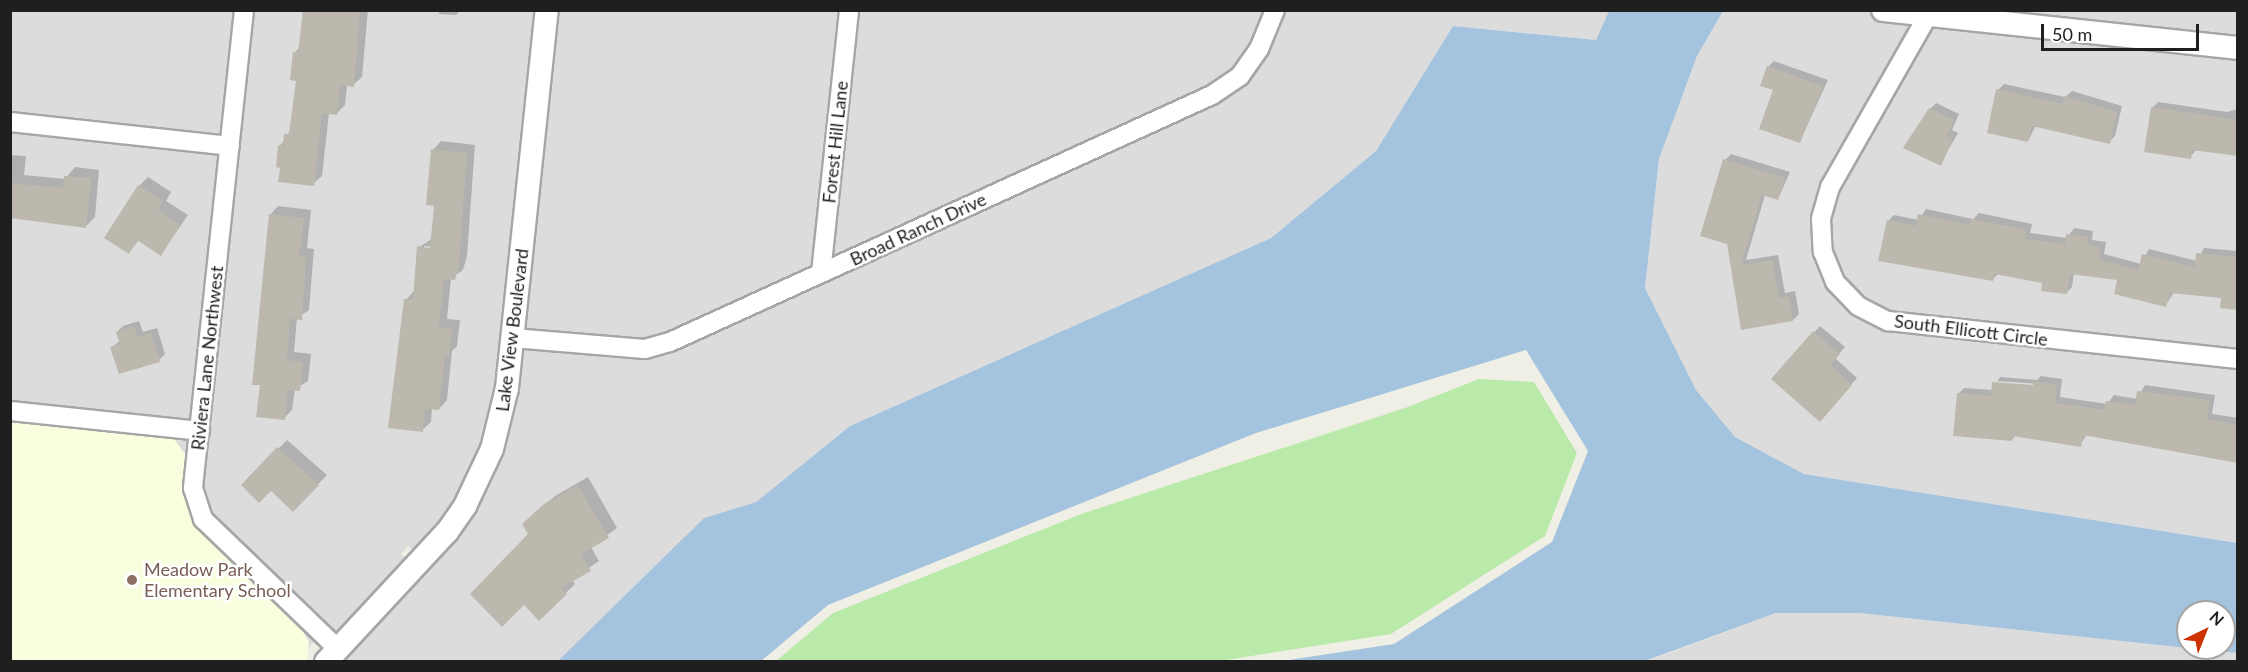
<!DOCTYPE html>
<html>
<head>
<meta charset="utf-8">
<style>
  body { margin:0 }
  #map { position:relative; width:2248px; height:672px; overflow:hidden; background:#f0efe5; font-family:Lato,sans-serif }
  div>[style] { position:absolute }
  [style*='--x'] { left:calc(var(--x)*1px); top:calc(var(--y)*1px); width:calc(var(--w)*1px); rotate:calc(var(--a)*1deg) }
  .residential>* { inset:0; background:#dddcdc }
  .education>* { inset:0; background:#f7ffde }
  .grass>* { inset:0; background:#baeaaa }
  .water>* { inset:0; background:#a4c3de }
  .shadow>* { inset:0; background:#0003 }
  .building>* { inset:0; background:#bcb8ae }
  .roads { filter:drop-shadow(2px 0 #a6a6a6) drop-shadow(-2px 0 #a6a6a6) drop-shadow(0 2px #a6a6a6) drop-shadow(0 -2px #a6a6a6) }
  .minor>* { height:18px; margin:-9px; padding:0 9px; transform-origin:9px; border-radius:9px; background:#fff }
  .tertiary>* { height:22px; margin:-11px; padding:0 11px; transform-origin:11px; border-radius:11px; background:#fff }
  .dots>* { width:16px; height:16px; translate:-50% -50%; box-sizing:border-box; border:3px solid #fff; border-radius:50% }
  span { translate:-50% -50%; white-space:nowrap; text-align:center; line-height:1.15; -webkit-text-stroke:5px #fff; paint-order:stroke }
  .street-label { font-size:18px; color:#1f1f1f }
  .education-label { font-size:18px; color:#785e54 }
  .left { translate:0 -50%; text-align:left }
  .frame { position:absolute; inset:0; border:12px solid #1f1f1f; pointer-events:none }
  .north { position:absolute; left:2176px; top:600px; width:60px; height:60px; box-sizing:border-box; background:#fff; border:2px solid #a5a5a5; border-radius:50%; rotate:43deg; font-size:16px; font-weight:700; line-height:24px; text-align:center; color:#1f1f1f }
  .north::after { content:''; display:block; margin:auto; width:21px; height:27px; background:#cd3200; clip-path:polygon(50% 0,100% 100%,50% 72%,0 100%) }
  .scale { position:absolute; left:2041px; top:24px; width:158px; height:27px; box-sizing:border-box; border:3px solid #1f1f1f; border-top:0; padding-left:8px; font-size:18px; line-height:21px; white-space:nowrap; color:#1f1f1f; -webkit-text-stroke:4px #fff; paint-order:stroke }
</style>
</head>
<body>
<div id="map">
  <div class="residential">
    <i style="clip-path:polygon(10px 11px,1609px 11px,1596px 40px,1453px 26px,1376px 151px,1271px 238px,850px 426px,756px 502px,704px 518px,558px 662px,342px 661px,430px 569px,408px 546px,401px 554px,407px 560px,338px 633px,330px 625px,296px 661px,11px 661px)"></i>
    <i style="clip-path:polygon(1723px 11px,2237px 11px,2237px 543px,1804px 474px,1735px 437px,1696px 390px,1645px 288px,1659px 159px,1697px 56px)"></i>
    <i style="clip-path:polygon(1776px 613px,1859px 613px,2238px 653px,2237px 662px,1645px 662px)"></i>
  </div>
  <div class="education">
    <i style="clip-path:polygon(11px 422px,174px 439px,186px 455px,185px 492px,190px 511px,205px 533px,301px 628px,309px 642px,307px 660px,11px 662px)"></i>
  </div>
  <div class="grass">
    <i style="clip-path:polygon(1479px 379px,1534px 382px,1577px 453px,1545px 536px,1391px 634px,1220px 661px,776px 661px,833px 613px,1084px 513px,1405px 408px)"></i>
  </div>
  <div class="water">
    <i style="clip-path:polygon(1609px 11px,1723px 11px,1697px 56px,1659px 159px,1645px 288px,1696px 390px,1735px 437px,1804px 474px,2237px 543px,2237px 653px,2192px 648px,2224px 648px,2224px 612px,2188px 612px,2188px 648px,1859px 613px,1776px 613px,1645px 661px,1282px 661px,1394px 644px,1552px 542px,1588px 451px,1526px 350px,1256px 433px,828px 605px,761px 661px,558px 661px,704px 518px,756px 502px,850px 426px,1271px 238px,1376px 151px,1453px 26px,1596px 40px)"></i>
  </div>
  <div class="shadow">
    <i style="clip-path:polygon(305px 10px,368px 10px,362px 77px,353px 85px,347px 85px,345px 105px,336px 114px,329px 113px,322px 176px,313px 184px,280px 181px,280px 146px,292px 128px,298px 80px,295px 52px,301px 47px)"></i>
    <i style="clip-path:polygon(440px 10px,461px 10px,456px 15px,439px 14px)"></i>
    <i style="clip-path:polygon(1774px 61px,1828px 80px,1800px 141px,1768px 67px)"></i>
    <i style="clip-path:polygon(2004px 84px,2065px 97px,2072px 91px,2122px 106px,2115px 136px,2109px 142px,2036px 125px,2028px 141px,1998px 90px)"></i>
    <i style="clip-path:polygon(2158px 102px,2227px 112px,2238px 109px,2238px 155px,2197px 149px,2190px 157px,2152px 108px)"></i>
    <i style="clip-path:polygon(1936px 103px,1959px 114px,1952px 130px,1958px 133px,1940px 164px,1930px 109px)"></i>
    <i style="clip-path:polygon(evenodd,441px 141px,475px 145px,467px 256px,463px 270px,451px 278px,447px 319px,460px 320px,457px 346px,452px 351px,447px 400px,439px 409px,432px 408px,431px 422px,422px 430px,406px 300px,414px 291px,419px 247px,432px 239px,436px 204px,433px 150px,441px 141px,424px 246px,437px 247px,437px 250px,424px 249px,424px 246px)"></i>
    <i style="clip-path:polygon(1731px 154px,1790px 172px,1778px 199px,1765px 195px,1746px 260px,1778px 255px,1785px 293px,1795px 291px,1799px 314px,1793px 320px,1743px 328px,1725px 160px)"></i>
    <i style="clip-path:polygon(10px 155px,26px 156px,24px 175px,65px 179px,75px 167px,99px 170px,95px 217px,86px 226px,10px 217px)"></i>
    <i style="clip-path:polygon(148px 177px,171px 192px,166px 201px,188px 215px,161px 254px,139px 240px,129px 252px,139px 186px)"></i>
    <i style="clip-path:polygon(278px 206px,311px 210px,307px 248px,314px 249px,309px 310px,297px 318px,294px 352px,311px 354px,308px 381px,295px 389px,292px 410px,284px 418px,261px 384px,270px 215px)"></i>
    <i style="clip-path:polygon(1926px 209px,1973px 219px,1979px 213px,2032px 224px,2030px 233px,2067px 238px,2074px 228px,2093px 231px,2092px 240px,2106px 242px,2104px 254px,2141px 264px,2149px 249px,2197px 261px,2204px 248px,2238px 251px,2238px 308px,2223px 296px,2174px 292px,2166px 305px,2119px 279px,2074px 273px,2072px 287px,2066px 293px,2043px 282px,1999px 273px,1993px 279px,1880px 260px,1888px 221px,1894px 215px,1919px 220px)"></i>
    <i style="clip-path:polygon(139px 321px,143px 332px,157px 328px,165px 354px,159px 360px,112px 347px,120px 341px,117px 332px,123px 326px)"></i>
    <i style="clip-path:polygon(1820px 326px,1845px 347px,1835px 358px,1857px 378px,1825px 414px,1773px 378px)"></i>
    <i style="clip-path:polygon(evenodd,2041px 376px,2062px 379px,2060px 397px,2107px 404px,2114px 395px,2137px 399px,2145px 385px,2215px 395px,2212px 414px,2238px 418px,2238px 460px,2087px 434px,2080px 445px,2016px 435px,2012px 440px,1958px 394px,1964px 388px,1993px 390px,2000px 377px,2037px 380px,2041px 376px,1997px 381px,2040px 384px,2040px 387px,1997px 384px,1997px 381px)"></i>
    <i style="clip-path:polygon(287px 440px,327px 475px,293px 510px,271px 489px,243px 485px)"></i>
    <i style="clip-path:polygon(588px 477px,617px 528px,591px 547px,599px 561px,572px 580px,575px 584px,539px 619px,530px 534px,533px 515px,555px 496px)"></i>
  </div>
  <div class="building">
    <i style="clip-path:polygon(303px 10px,360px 10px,354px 87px,340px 85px,337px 115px,322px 113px,314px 186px,278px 182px,280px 168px,276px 167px,278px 145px,283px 145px,284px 134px,289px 134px,296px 81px,290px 80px,293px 52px,298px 52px)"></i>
    <i style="clip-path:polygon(1767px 66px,1823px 86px,1800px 143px,1759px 129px,1773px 90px,1760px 86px)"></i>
    <i style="clip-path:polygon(1996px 89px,2063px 104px,2064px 96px,2117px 112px,2110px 144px,2032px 126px,2028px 142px,1987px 133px)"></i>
    <i style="clip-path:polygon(2151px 107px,2238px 120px,2238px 156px,2192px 150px,2191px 159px,2144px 152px)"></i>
    <i style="clip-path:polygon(1929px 108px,1954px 120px,1947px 136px,1953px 139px,1941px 166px,1903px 148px)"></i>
    <i style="clip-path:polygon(431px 149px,467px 153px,459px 265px,455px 280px,444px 279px,439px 327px,452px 328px,449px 356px,445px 355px,439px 410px,425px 409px,423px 432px,388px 428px,404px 299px,413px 300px,417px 246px,430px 248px,434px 206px,426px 205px)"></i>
    <i style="clip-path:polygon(1723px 159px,1785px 178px,1778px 200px,1762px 195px,1741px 265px,1772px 260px,1779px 298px,1789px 297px,1793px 321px,1741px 330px,1727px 244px,1700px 236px)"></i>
    <i style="clip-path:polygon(64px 176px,91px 178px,86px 228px,10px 218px,10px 183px,63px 188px)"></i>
    <i style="clip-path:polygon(138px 185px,163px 201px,158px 210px,180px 225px,161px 256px,137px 240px,129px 254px,104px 238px)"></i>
    <i style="clip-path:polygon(269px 214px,304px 218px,299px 256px,306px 257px,302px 320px,290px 319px,287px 360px,303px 362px,300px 391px,288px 390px,285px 420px,256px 417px,260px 385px,252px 385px)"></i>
    <i style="clip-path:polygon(1918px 214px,1970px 225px,1971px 219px,2027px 230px,2025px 239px,2065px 244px,2066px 234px,2088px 237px,2087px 245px,2100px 247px,2099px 260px,2138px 270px,2142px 254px,2195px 267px,2196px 253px,2238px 257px,2238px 310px,2220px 308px,2221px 298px,2170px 293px,2166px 307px,2114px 294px,2117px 280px,2070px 274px,2067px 294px,2041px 291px,2042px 283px,1995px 274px,1993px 281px,1878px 261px,1887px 220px,1916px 226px)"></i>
    <i style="clip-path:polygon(134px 326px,137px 337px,151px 333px,160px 362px,119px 374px,110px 347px,120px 344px,116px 332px)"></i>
    <i style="clip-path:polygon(1813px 331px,1840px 354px,1830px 365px,1852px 385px,1820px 422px,1771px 379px)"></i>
    <i style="clip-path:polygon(2033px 381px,2057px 385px,2055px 403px,2105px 410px,2106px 401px,2135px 405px,2137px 391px,2210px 400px,2207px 419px,2238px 425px,2238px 463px,2083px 435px,2081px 447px,2013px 436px,2012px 441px,1953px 436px,1957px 393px,1991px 396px,1992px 382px,2033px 385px)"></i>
    <i style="clip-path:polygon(277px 447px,319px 485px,293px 512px,271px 491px,259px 503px,241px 485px)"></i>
    <i style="clip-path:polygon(578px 485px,609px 538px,581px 554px,591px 571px,561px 588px,567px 594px,539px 621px,524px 605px,502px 627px,470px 594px,528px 534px,522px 524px,544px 504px)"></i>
  </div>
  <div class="roads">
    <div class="minor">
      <i style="--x:244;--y:10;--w:481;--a:96.1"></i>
      <i style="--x:193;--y:488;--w:33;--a:72"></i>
      <i style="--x:203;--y:519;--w:187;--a:43.9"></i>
      <i style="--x:1931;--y:10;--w:204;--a:119.7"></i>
      <i style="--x:1830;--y:187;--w:33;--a:106"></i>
      <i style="--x:1821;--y:219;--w:33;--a:87"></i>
      <i style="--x:1823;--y:252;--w:32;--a:68"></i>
      <i style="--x:1835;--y:282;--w:33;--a:46"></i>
      <i style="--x:1858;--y:306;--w:34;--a:27"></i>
      <i style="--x:1888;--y:321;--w:352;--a:6.2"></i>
      <i style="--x:10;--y:122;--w:221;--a:6.2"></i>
      <i style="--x:821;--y:273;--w:264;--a:-83.9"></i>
      <i style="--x:513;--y:338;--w:132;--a:4.8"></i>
      <i style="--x:645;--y:349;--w:26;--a:-16"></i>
      <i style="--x:670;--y:342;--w:596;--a:-24.5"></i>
      <i style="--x:1212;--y:95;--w:34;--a:-34"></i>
      <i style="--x:1240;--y:76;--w:33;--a:-55"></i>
      <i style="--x:1259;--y:49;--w:42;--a:-67.7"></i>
      <i style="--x:10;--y:411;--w:191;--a:6"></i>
    </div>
    <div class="tertiary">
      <i style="--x:1883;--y:10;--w:357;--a:6.1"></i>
      <i style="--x:326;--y:662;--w:178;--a:-47.1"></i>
      <i style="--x:447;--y:532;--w:32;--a:-55"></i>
      <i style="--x:465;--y:506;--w:63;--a:-64.7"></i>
      <i style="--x:492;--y:449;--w:63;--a:-76.2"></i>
      <i style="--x:507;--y:388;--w:380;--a:-84"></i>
    </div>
  </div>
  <div class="dots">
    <i style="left:132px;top:580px;background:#8d6e63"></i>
  </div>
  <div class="street-label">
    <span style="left:835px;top:142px;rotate:-84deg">Forest Hill Lane</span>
    <span style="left:918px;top:229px;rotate:-25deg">Broad Ranch Drive</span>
    <span style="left:512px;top:330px;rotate:-83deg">Lake View Boulevard</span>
    <span style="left:1971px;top:330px;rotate:7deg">South Ellicott Circle</span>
    <span style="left:207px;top:358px;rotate:-84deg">Riviera Lane Northwest</span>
  </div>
  <div class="education-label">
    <span class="left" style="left:144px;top:580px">Meadow Park<br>Elementary School</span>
  </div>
  <div class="frame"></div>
  <div class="north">N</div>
  <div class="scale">50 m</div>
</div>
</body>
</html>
